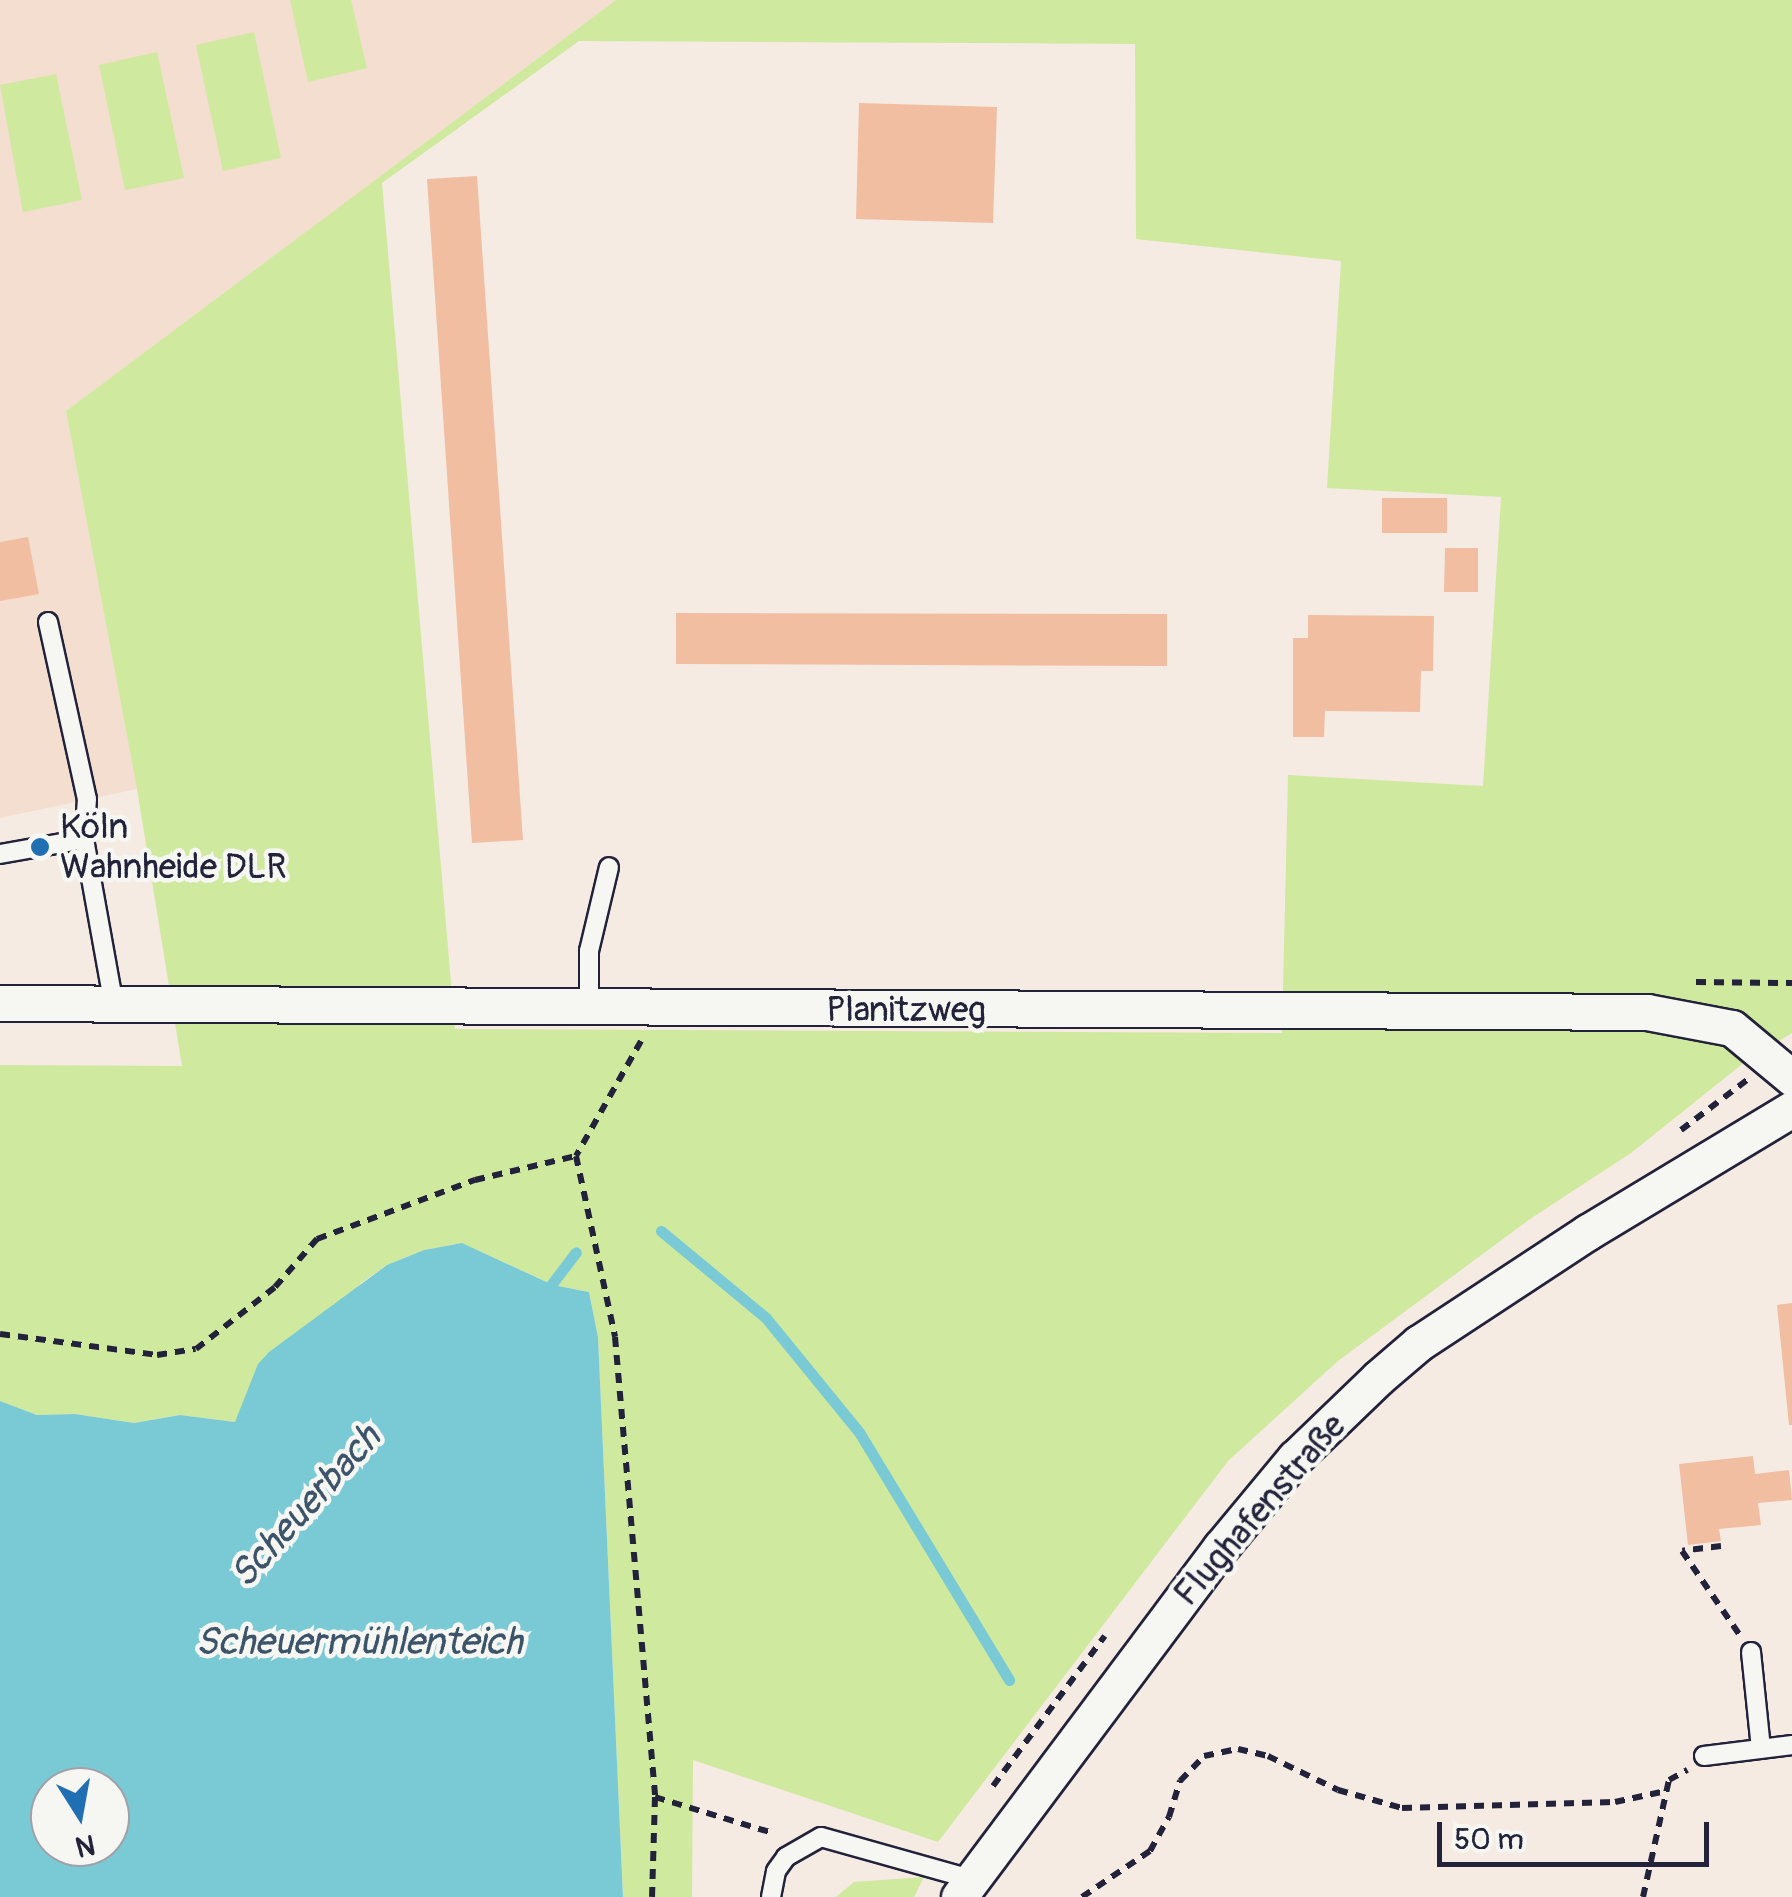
<!DOCTYPE html>
<html>
<head>
<meta charset="utf-8">
<style>
  body { margin:0 }
  #map { position:relative; width:1792px; height:1897px; overflow:hidden; background:#f5ebe2; font-family:Pangolin,sans-serif }
  div>[style] { position:absolute }
  [style*='--x'] { left:calc(var(--x)*1px); top:calc(var(--y)*1px); width:calc(var(--w)*1px); rotate:calc(var(--a)*1deg) }
  .built>* { inset:0; background:#f4decf }
  .green>* { inset:0; background:#cfe99e }
  .water>* { inset:0; background:#7acad6 }
  .stream>* { height:11px; margin:-5.5px; padding:0 5.5px; transform-origin:5.5px; border-radius:5.5px; background:#7acad6 }
  .building>* { inset:0; background:#f1bea2 }
  .path>* { height:6px; margin-top:-3px; transform-origin:0; background:repeating-linear-gradient(90deg,#22223b 0 10px,transparent 0 18px) }
  .roads { filter:drop-shadow(2px 0 #22223b) drop-shadow(-2px 0 #22223b) drop-shadow(0 2px #22223b) drop-shadow(0 -2px #22223b) }
  .lane>* { height:18px; margin:-9px; padding:0 9px; transform-origin:9px; border-radius:9px; background:#f6f6f2 }
  .street>* { height:35px; margin:-17.5px; padding:0 17.5px; transform-origin:17.5px; border-radius:17.5px; background:#f6f6f2 }
  .dots>* { width:28px; height:28px; translate:-50% -50%; box-sizing:border-box; border:5px solid #f6f6f2; border-radius:50% }
  span { translate:-50% -50%; white-space:nowrap; text-align:center; line-height:1.15; -webkit-text-stroke:9px #f6f6f2; paint-order:stroke }
  .poi-label { font-size:35px; color:#22223b }
  .left { translate:0 -50%; text-align:left }
  .street-label { font-size:35px; color:#22223b }
  .water-label { font-size:38px; color:#3c546a; font-style:italic }
  .north { position:absolute; left:30px; top:1767px; width:100px; height:100px; box-sizing:border-box; background:#f6f6f2; border:2px solid #a1a1a9; border-radius:50%; rotate:169deg; font-size:28px; font-weight:700; line-height:40px; text-align:center; color:#22223b }
  .north::after { content:''; display:block; margin:auto; width:35px; height:45px; background:#1f6fb2; clip-path:polygon(50% 0,100% 100%,50% 72%,0 100%) }
  .scale { position:absolute; left:1437px; top:1822px; width:272px; height:45px; box-sizing:border-box; border:5px solid #22223b; border-top:0; padding-left:12px; font-size:30px; line-height:35px; white-space:nowrap; color:#22223b; -webkit-text-stroke:8px #f6f6f2; paint-order:stroke }
</style>
</head>
<body>
<div id="map">
  <div class="built">
    <i style="clip-path:polygon(0 0,616px 0,66px 411px,137px 789px,0 818px)"></i>
  </div>
  <div class="green">
    <i style="clip-path:polygon(290px 0,351px 0,367px 68px,308px 82px)"></i>
    <i style="clip-path:polygon(evenodd,616px 0,1792px 0,1792px 1033px,1741px 1065px,1631px 1153px,1530px 1219px,1338px 1361px,1228px 1461px,938px 1842px,693px 1760px,692px 1897px,623px 1897px,598px 1337px,589px 1292px,553px 1285px,462px 1243px,424px 1250px,387px 1265px,361px 1283px,235px 1422px,179px 1415px,134px 1423px,75px 1414px,37px 1415px,0 1401px,0 1065px,182px 1066px,137px 789px,66px 411px,616px 0,579px 41px,1135px 44px,1136px 239px,1341px 261px,1327px 488px,1501px 497px,1483px 786px,1288px 775px,1282px 1033px,455px 1029px,382px 183px,579px 41px)"></i>
    <i style="clip-path:polygon(254px 32px,281px 158px,223px 171px,196px 45px)"></i>
    <i style="clip-path:polygon(157px 52px,184px 178px,125px 190px,99px 65px)"></i>
    <i style="clip-path:polygon(56px 74px,82px 200px,23px 212px,0 85px)"></i>
    <i style="clip-path:polygon(924px 1877px,914px 1897px,836px 1897px,854px 1882px)"></i>
  </div>
  <div class="water">
    <i style="clip-path:polygon(evenodd,462px 1243px,553px 1285px,589px 1292px,598px 1337px,623px 1897px,0 1897px,0 1401px,37px 1415px,75px 1414px,134px 1423px,180px 1415px,235px 1422px,258px 1364px,269px 1352px,387px 1265px,424px 1250px,462px 1243px,50px 1787px,110px 1787px,110px 1847px,50px 1847px,50px 1787px)"></i>
  </div>
  <div class="stream">
    <i style="--x:661;--y:1231;--w:136;--a:39.6"></i>
    <i style="--x:766;--y:1318;--w:147;--a:50.8"></i>
    <i style="--x:859;--y:1432;--w:290;--a:58.8"></i>
    <i style="--x:545;--y:1293;--w:51;--a:-52.9"></i>
  </div>
  <div class="building">
    <i style="clip-path:polygon(859px 103px,997px 107px,993px 223px,856px 219px)"></i>
    <i style="clip-path:polygon(477px 176px,523px 840px,472px 843px,427px 179px)"></i>
    <i style="clip-path:polygon(1382px 498px,1447px 498px,1447px 533px,1382px 533px)"></i>
    <i style="clip-path:polygon(28px 537px,39px 594px,0 601px,0 542px)"></i>
    <i style="clip-path:polygon(1445px 548px,1478px 548px,1478px 592px,1444px 592px)"></i>
    <i style="clip-path:polygon(676px 613px,1167px 614px,1167px 666px,676px 664px)"></i>
    <i style="clip-path:polygon(1308px 615px,1434px 616px,1433px 671px,1421px 671px,1420px 712px,1325px 711px,1324px 737px,1293px 737px,1293px 638px,1308px 638px)"></i>
    <i style="clip-path:polygon(1792px 1303px,1792px 1425px,1789px 1425px,1777px 1305px)"></i>
    <i style="clip-path:polygon(1753px 1456px,1755px 1474px,1789px 1470px,1792px 1500px,1758px 1503px,1761px 1525px,1719px 1529px,1721px 1541px,1688px 1545px,1679px 1464px)"></i>
  </div>
  <div class="path">
    <i style="--x:1696;--y:982;--w:96;--a:0.6"></i>
    <i style="--x:641;--y:1041;--w:132;--a:119.5"></i>
    <i style="--x:576;--y:1156;--w:185;--a:77.8"></i>
    <i style="--x:615;--y:1337;--w:462;--a:85"></i>
    <i style="--x:655;--y:1797;--w:100;--a:91.7"></i>
    <i style="--x:1681;--y:1130;--w:83;--a:-37.1"></i>
    <i style="--x:0;--y:1334;--w:158;--a:7.6"></i>
    <i style="--x:157;--y:1355;--w:39;--a:-9"></i>
    <i style="--x:196;--y:1349;--w:100;--a:-38.1"></i>
    <i style="--x:275;--y:1287;--w:64;--a:-48.8"></i>
    <i style="--x:317;--y:1239;--w:169;--a:-20.5"></i>
    <i style="--x:475;--y:1180;--w:104;--a:-13.4"></i>
    <i style="--x:1721;--y:1546;--w:39;--a:173"></i>
    <i style="--x:1682;--y:1551;--w:101;--a:55.5"></i>
    <i style="--x:993;--y:1786;--w:187;--a:-53.3"></i>
    <i style="--x:655;--y:1797;--w:123;--a:17"></i>
    <i style="--x:1082;--y:1897;--w:82;--a:-34.1"></i>
    <i style="--x:1150;--y:1851;--w:39;--a:-61"></i>
    <i style="--x:1169;--y:1817;--w:38;--a:-73"></i>
    <i style="--x:1180;--y:1781;--w:35;--a:-46"></i>
    <i style="--x:1204;--y:1756;--w:35;--a:-12"></i>
    <i style="--x:1238;--y:1749;--w:31;--a:13"></i>
    <i style="--x:1268;--y:1756;--w:78;--a:25.9"></i>
    <i style="--x:1338;--y:1790;--w:66;--a:15.7"></i>
    <i style="--x:1402;--y:1808;--w:213;--a:-1.6"></i>
    <i style="--x:1615;--y:1802;--w:52;--a:-12.2"></i>
    <i style="--x:1643;--y:1897;--w:120;--a:-77.5"></i>
    <i style="--x:1669;--y:1780;--w:21;--a:-29"></i>
  </div>
  <div class="roads">
    <div class="lane">
      <i style="--x:48;--y:622;--w:181;--a:77.6"></i>
      <i style="--x:87;--y:799;--w:40;--a:94.3"></i>
      <i style="--x:0;--y:854;--w:85;--a:-10.1"></i>
      <i style="--x:84;--y:839;--w:169;--a:79.8"></i>
      <i style="--x:589;--y:1008;--w:57;--a:-90"></i>
      <i style="--x:589;--y:951;--w:86;--a:-76.6"></i>
      <i style="--x:1751;--y:1652;--w:97;--a:84.1"></i>
      <i style="--x:1704;--y:1756;--w:89;--a:-7.1"></i>
      <i style="--x:771;--y:1897;--w:26;--a:-79"></i>
      <i style="--x:776;--y:1871;--w:17;--a:-54"></i>
      <i style="--x:786;--y:1857;--w:40;--a:-29.7"></i>
      <i style="--x:821;--y:1837;--w:155;--a:15.7"></i>
    </div>
    <div class="street">
      <i style="--x:0;--y:1003;--w:1647;--a:0.31"></i>
      <i style="--x:1647;--y:1012;--w:86;--a:10.7"></i>
      <i style="--x:1732;--y:1028;--w:78;--a:39.8"></i>
      <i style="--x:959;--y:1897;--w:437;--a:-53.2"></i>
      <i style="--x:1221;--y:1547;--w:116;--a:-50.3"></i>
      <i style="--x:1295;--y:1458;--w:115;--a:-43.9"></i>
      <i style="--x:1378;--y:1378;--w:54;--a:-40.5"></i>
      <i style="--x:1419;--y:1343;--w:202;--a:-33.3"></i>
      <i style="--x:1588;--y:1232;--w:238;--a:-31.1"></i>
    </div>
  </div>
  <div class="dots">
    <i style="left:40px;top:847px;background:#1f6fb2"></i>
  </div>
  <div class="poi-label">
    <span class="left" style="left:60px;top:847px">Köln<br>Wahnheide DLR</span>
  </div>
  <div class="street-label">
    <span style="left:906px;top:1010px">Planitzweg</span>
    <span style="left:1260px;top:1510px;rotate:-49deg">Flughafenstraße</span>
  </div>
  <div class="water-label">
    <span style="left:306px;top:1507px;rotate:-48deg">Scheuerbach</span>
    <span style="left:359px;top:1643px">Scheuermühlenteich</span>
  </div>
  <div class="north">N</div>
  <div class="scale">50 m</div>
</div>
</body>
</html>
